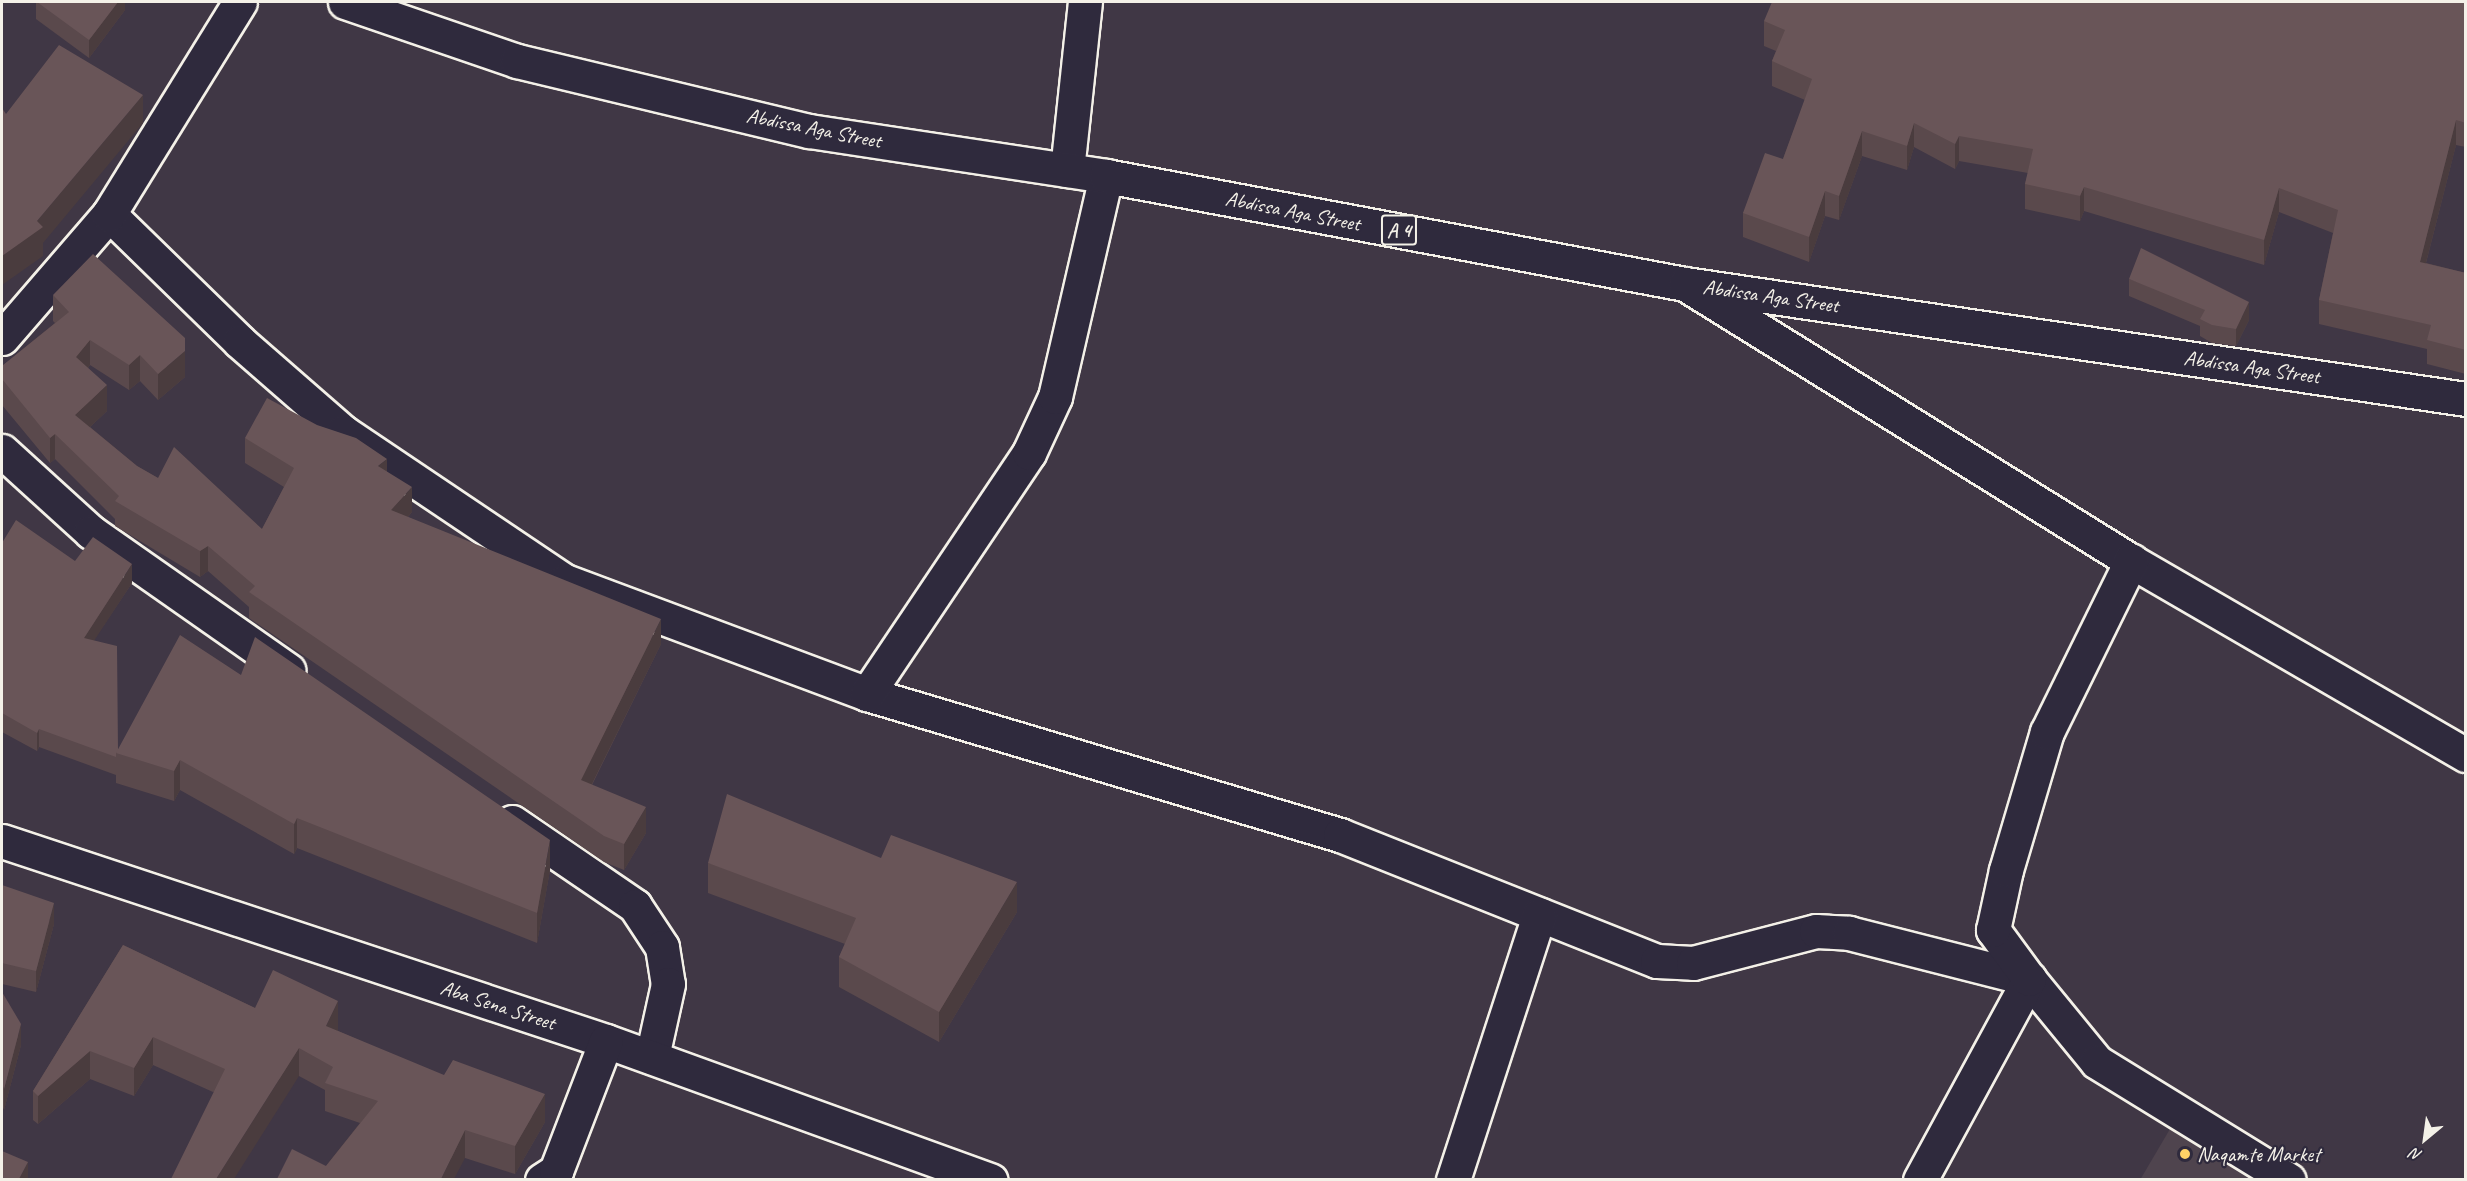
<!DOCTYPE html>
<html>
<head>
<meta charset="utf-8">
<style>
  body { margin:0 }
  #map { position:relative; width:2467px; height:1181px; overflow:hidden; background:#403745; font-family:Caveat,sans-serif }
  div>[style] { position:absolute }
  [style*='--x'] { left:calc(var(--x)*1px); top:calc(var(--y)*1px); width:calc(var(--w)*1px); rotate:calc(var(--a)*1deg) }
  .built>* { inset:0; background:#4f444e }
  .roads { filter:drop-shadow(2px 0 #f4f1e8) drop-shadow(-2px 0 #f4f1e8) drop-shadow(0 2px #f4f1e8) drop-shadow(0 -2px #f4f1e8) }
  .minor>* { height:33px; margin:-16.5px; padding:0 16.5px; transform-origin:16.5px; border-radius:16.5px; background:#2f2a3d }
  .highway>* { height:33px; margin:-16.5px; padding:0 16.5px; transform-origin:16.5px; border-radius:16.5px; background:#2f2a3d }
  .wall>* { inset:0; background:#5a494c }
  .shaded-wall>* { inset:0; background:#4a3c3e }
  .building>* { inset:0; background:#695558 }
  .dots>* { width:16px; height:16px; translate:-50% -50%; box-sizing:border-box; border:3px solid #2f2a3d; border-radius:50% }
  span { translate:-50% -50%; white-space:nowrap; text-align:center; line-height:1.15; -webkit-text-stroke:4.5px #2f2a3d; paint-order:stroke }
  .shield-label span { padding:2px 4px; background:#2f2a3d; border:2px solid; border-radius:4px; -webkit-text-stroke-width:0 }
  .shield-label { font-size:20px; color:#f4f1e8; font-weight:700 }
  .street-label { font-size:21px; color:#f4f1e8 }
  .poi-label { font-size:21px; color:#f4f1e8 }
  .left { translate:0 -50%; text-align:left }
  .frame { position:absolute; inset:0; border:3px solid #f4f1e8; pointer-events:none }
  .north { position:absolute; left:2395px; top:1109px; width:60px; height:60px; -webkit-text-stroke:4px #2f2a3d; paint-order:stroke; rotate:209deg; font-size:16px; font-weight:700; line-height:24px; text-align:center; color:#f4f1e8 }
  .north::after { content:''; display:block; margin:auto; width:21px; height:27px; background:#f4f1e8; clip-path:polygon(50% 0,100% 100%,50% 72%,0 100%) }
</style>
</head>
<body>
<div id="map">
  <div class="built">
    <i style="clip-path:polygon(2170px 1129px,2259px 1179px,2140px 1180px)"></i>
  </div>
  <div class="roads">
    <div class="minor">
      <i style="--x:1067;--y:170;--w:169;--a:-83.9"></i>
      <i style="--x:109;--y:214;--w:183;--a:44.3"></i>
      <i style="--x:240;--y:342;--w:137;--a:41.1"></i>
      <i style="--x:343;--y:432;--w:267;--a:33.9"></i>
      <i style="--x:565;--y:581;--w:322;--a:20.5"></i>
      <i style="--x:867;--y:694;--w:494;--a:16.6"></i>
      <i style="--x:1340;--y:835;--w:341;--a:21.7"></i>
      <i style="--x:1657;--y:961;--w:36;--a:3"></i>
      <i style="--x:1693;--y:963;--w:127;--a:-14.6"></i>
      <i style="--x:1816;--y:931;--w:33;--a:3"></i>
      <i style="--x:1849;--y:933;--w:186;--a:14.3"></i>
      <i style="--x:2029;--y:979;--w:107;--a:50.7"></i>
      <i style="--x:2097;--y:1062;--w:225;--a:31.6"></i>
      <i style="--x:1685;--y:284;--w:525;--a:31.84"></i>
      <i style="--x:2131;--y:561;--w:387;--a:30.1"></i>
      <i style="--x:2;--y:338;--w:164;--a:-49.2"></i>
      <i style="--x:109;--y:214;--w:249;--a:-58.3"></i>
      <i style="--x:2;--y:451;--w:120;--a:42.3"></i>
      <i style="--x:91;--y:532;--w:241;--a:35"></i>
      <i style="--x:867;--y:694;--w:290;--a:-56.1"></i>
      <i style="--x:1029;--y:453;--w:62;--a:-65.1"></i>
      <i style="--x:1055;--y:397;--w:227;--a:-77"></i>
      <i style="--x:512;--y:822;--w:149;--a:34.3"></i>
      <i style="--x:635;--y:906;--w:49;--a:56.6"></i>
      <i style="--x:662;--y:947;--w:37;--a:81"></i>
      <i style="--x:668;--y:984;--w:75;--a:102.4"></i>
      <i style="--x:2;--y:841;--w:636;--a:18.32"></i>
      <i style="--x:606;--y:1041;--w:409;--a:19.9"></i>
      <i style="--x:542;--y:1180;--w:17;--a:-33"></i>
      <i style="--x:556;--y:1171;--w:139;--a:-69"></i>
      <i style="--x:1453;--y:1180;--w:279;--a:-72"></i>
      <i style="--x:1920;--y:1180;--w:229;--a:-61.5"></i>
      <i style="--x:2029;--y:979;--w:61;--a:-126.3"></i>
      <i style="--x:1993;--y:930;--w:61;--a:-77.8"></i>
      <i style="--x:2006;--y:870;--w:144;--a:-73.5"></i>
      <i style="--x:2047;--y:732;--w:191;--a:-63.8"></i>
    </div>
    <div class="highway">
      <i style="--x:345;--y:2;--w:182;--a:18.9"></i>
      <i style="--x:517;--y:61;--w:300;--a:13.5"></i>
      <i style="--x:809;--y:131;--w:300;--a:8.6"></i>
      <i style="--x:1106;--y:176;--w:589;--a:10.57"></i>
      <i style="--x:1685;--y:284;--w:789;--a:8.38"></i>
    </div>
  </div>
  <div class="wall">
    <i style="clip-path:polygon(36px 2px,125px 2px,125px 10px,89px 58px,36px 19px)"></i>
    <i style="clip-path:polygon(2466px 2px,2466px 147px,2456px 145px,2426px 263px,2466px 273px,2466px 374px,2427px 364px,2427px 349px,2319px 324px,2319px 300px,2333px 233px,2279px 212px,2264px 265px,2084px 211px,2080px 221px,2025px 209px,2025px 184px,2028px 173px,1959px 161px,1955px 169px,1914px 147px,1907px 170px,1862px 156px,1839px 220px,1825px 216px,1809px 262px,1743px 237px,1743px 213px,1783px 159px,1805px 100px,1772px 86px,1772px 61px,1776px 51px,1764px 46px,1764px 21px)"></i>
    <i style="clip-path:polygon(2129px 279px,2249px 320px,2236px 346px,2212px 343px,2200px 336px,2200px 326px,2129px 296px)"></i>
    <i style="clip-path:polygon(53px 295px,185px 377px,158px 400px,140px 381px,129px 390px,90px 365px,88px 368px,107px 411px,90px 427px,137px 466px,158px 478px,262px 529px,284px 487px,245px 463px,245px 438px,387px 472px,412px 512px,408px 517px,661px 644px,592px 785px,646px 833px,624px 870px,604px 862px,249px 618px,249px 607px,208px 571px,200px 577px,115px 526px,115px 519px,55px 459px,50px 463px,2px 405px,2px 366px,55px 323px,53px 321px)"></i>
    <i style="clip-path:polygon(2px 543px,132px 583px,94px 640px,118px 751px,241px 675px,550px 870px,537px 943px,297px 848px,294px 854px,180px 790px,174px 801px,116px 783px,116px 775px,39px 747px,37px 751px,2px 732px)"></i>
    <i style="clip-path:polygon(708px 863px,1017px 912px,939px 1042px,839px 987px,839px 957px,845px 944px,708px 893px)"></i>
    <i style="clip-path:polygon(2px 885px,54px 924px,36px 992px,2px 984px)"></i>
    <i style="clip-path:polygon(123px 945px,255px 1008px,338px 1030px,338px 1031px,545px 1122px,515px 1174px,465px 1158px,326px 1166px,360px 1123px,325px 1111px,325px 1090px,299px 1076px,213px 1092px,153px 1065px,134px 1096px,90px 1079px,38px 1124px,33px 1120px,33px 1091px)"></i>
    <i style="clip-path:polygon(2px 992px,21px 1045px,4px 1110px,2px 1105px)"></i>
  </div>
  <div class="shaded-wall">
    <i style="clip-path:polygon(118px 2px,125px 2px,125px 10px,89px 58px,89px 40px)"></i>
    <i style="clip-path:polygon(143px 95px,143px 123px,43px 243px,43px 256px,2px 285px,2px 256px,37px 221px)"></i>
    <i style="clip-path:polygon(2456px 120px,2456px 145px,2420px 286px,2420px 262px)"></i>
    <i style="clip-path:polygon(1914px 123px,1914px 147px,1907px 170px,1907px 146px)"></i>
    <i style="clip-path:polygon(1862px 131px,1862px 156px,1839px 220px,1839px 196px)"></i>
    <i style="clip-path:polygon(1959px 136px,1959px 161px,1955px 169px,1955px 144px)"></i>
    <i style="clip-path:polygon(2084px 187px,2084px 211px,2080px 221px,2080px 196px)"></i>
    <i style="clip-path:polygon(2279px 188px,2279px 212px,2264px 265px,2264px 240px)"></i>
    <i style="clip-path:polygon(1825px 191px,1825px 216px,1809px 262px,1809px 237px)"></i>
    <i style="clip-path:polygon(2249px 302px,2249px 320px,2236px 346px,2236px 329px)"></i>
    <i style="clip-path:polygon(90px 340px,90px 365px,76px 382px,76px 357px)"></i>
    <i style="clip-path:polygon(185px 351px,185px 377px,158px 400px,158px 374px)"></i>
    <i style="clip-path:polygon(140px 355px,140px 381px,129px 390px,129px 365px)"></i>
    <i style="clip-path:polygon(107px 385px,107px 411px,75px 441px,75px 415px)"></i>
    <i style="clip-path:polygon(55px 434px,55px 459px,50px 463px,50px 438px)"></i>
    <i style="clip-path:polygon(387px 459px,387px 484px,378px 466px)"></i>
    <i style="clip-path:polygon(412px 487px,412px 512px,391px 536px,391px 510px)"></i>
    <i style="clip-path:polygon(208px 546px,208px 571px,200px 577px,200px 551px)"></i>
    <i style="clip-path:polygon(132px 564px,132px 583px,84px 656px,84px 638px)"></i>
    <i style="clip-path:polygon(661px 619px,661px 644px,581px 806px,581px 780px)"></i>
    <i style="clip-path:polygon(39px 729px,39px 747px,37px 751px,37px 733px)"></i>
    <i style="clip-path:polygon(180px 760px,180px 790px,174px 801px,174px 771px)"></i>
    <i style="clip-path:polygon(646px 807px,646px 833px,624px 870px,624px 844px)"></i>
    <i style="clip-path:polygon(297px 818px,297px 848px,294px 854px,294px 824px)"></i>
    <i style="clip-path:polygon(550px 840px,550px 870px,537px 943px,537px 913px)"></i>
    <i style="clip-path:polygon(1017px 882px,1017px 912px,939px 1042px,939px 1012px)"></i>
    <i style="clip-path:polygon(54px 903px,54px 924px,36px 992px,36px 971px)"></i>
    <i style="clip-path:polygon(338px 1001px,338px 1030px,326px 1054px,326px 1026px)"></i>
    <i style="clip-path:polygon(21px 1024px,21px 1045px,4px 1110px,4px 1089px)"></i>
    <i style="clip-path:polygon(153px 1037px,153px 1065px,134px 1096px,134px 1068px)"></i>
    <i style="clip-path:polygon(299px 1048px,299px 1076px,234px 1179px,216px 1179px)"></i>
    <i style="clip-path:polygon(90px 1051px,90px 1079px,38px 1124px,38px 1096px)"></i>
    <i style="clip-path:polygon(545px 1094px,545px 1122px,515px 1174px,515px 1146px)"></i>
    <i style="clip-path:polygon(465px 1130px,465px 1158px,454px 1179px,441px 1179px)"></i>
    <i style="clip-path:polygon(28px 1162px,28px 1179px,19px 1179px)"></i>
  </div>
  <div class="building">
    <i style="clip-path:polygon(37px 2px,118px 2px,89px 40px)"></i>
    <i style="clip-path:polygon(1772px 2px,2466px 2px,2466px 123px,2456px 120px,2420px 262px,2466px 273px,2466px 350px,2427px 340px,2431px 325px,2319px 300px,2338px 210px,2279px 188px,2264px 240px,2084px 187px,2080px 196px,2025px 184px,2033px 149px,1959px 136px,1955px 144px,1914px 123px,1907px 146px,1862px 131px,1839px 196px,1825px 191px,1809px 237px,1743px 213px,1765px 153px,1783px 159px,1812px 79px,1772px 61px,1785px 30px,1764px 21px)"></i>
    <i style="clip-path:polygon(59px 45px,143px 95px,37px 221px,43px 227px,2px 256px,2px 108px,6px 114px)"></i>
    <i style="clip-path:polygon(2141px 248px,2249px 302px,2236px 329px,2212px 325px,2200px 319px,2205px 310px,2129px 279px)"></i>
    <i style="clip-path:polygon(93px 254px,185px 338px,185px 351px,158px 374px,140px 355px,129px 365px,90px 340px,76px 357px,107px 385px,75px 415px,137px 466px,158px 478px,174px 447px,262px 529px,294px 468px,245px 438px,267px 398px,317px 425px,356px 438px,387px 459px,378px 466px,412px 487px,391px 510px,661px 619px,581px 780px,646px 807px,624px 844px,604px 836px,249px 592px,255px 586px,208px 546px,200px 551px,115px 501px,119px 496px,55px 434px,50px 438px,2px 379px,2px 366px,69px 312px,53px 295px)"></i>
    <i style="clip-path:polygon(16px 520px,75px 561px,93px 537px,132px 564px,84px 638px,117px 646px,118px 751px,116px 753px,116px 757px,39px 729px,37px 733px,2px 713px,2px 543px)"></i>
    <i style="clip-path:polygon(180px 635px,241px 675px,255px 637px,550px 840px,537px 913px,297px 818px,294px 824px,180px 760px,174px 771px,116px 753px)"></i>
    <i style="clip-path:polygon(727px 794px,881px 858px,891px 835px,1017px 882px,939px 1012px,839px 957px,856px 918px,708px 863px)"></i>
    <i style="clip-path:polygon(2px 885px,54px 903px,36px 971px,2px 963px)"></i>
    <i style="clip-path:polygon(123px 945px,255px 1008px,273px 970px,338px 1001px,326px 1026px,444px 1075px,453px 1060px,545px 1094px,515px 1146px,465px 1130px,441px 1179px,277px 1179px,292px 1149px,326px 1166px,378px 1101px,325px 1083px,333px 1067px,299px 1048px,216px 1179px,171px 1179px,225px 1069px,153px 1037px,134px 1068px,90px 1051px,38px 1096px,33px 1091px)"></i>
    <i style="clip-path:polygon(2px 992px,21px 1024px,4px 1089px,2px 1084px)"></i>
    <i style="clip-path:polygon(2px 1151px,28px 1162px,19px 1179px,2px 1179px)"></i>
  </div>
  <div class="dots">
    <i style="left:2185px;top:1154px;background:#ffd166"></i>
  </div>
  <div class="shield-label">
    <span style="left:1399px;top:230px">A 4</span>
  </div>
  <div class="street-label">
    <span style="left:814px;top:128px;rotate:11deg">Abdissa Aga Street</span>
    <span style="left:1293px;top:211px;rotate:11deg">Abdissa Aga Street</span>
    <span style="left:1771px;top:296px;rotate:8deg">Abdissa Aga Street</span>
    <span style="left:2252px;top:367px;rotate:8deg">Abdissa Aga Street</span>
    <span style="left:498px;top:1005px;rotate:18deg">Aba Sena Street</span>
  </div>
  <div class="poi-label">
    <span class="left" style="left:2197px;top:1154px">Naqamte Market</span>
  </div>
  <div class="frame"></div>
  <div class="north">N</div>
</div>
</body>
</html>
